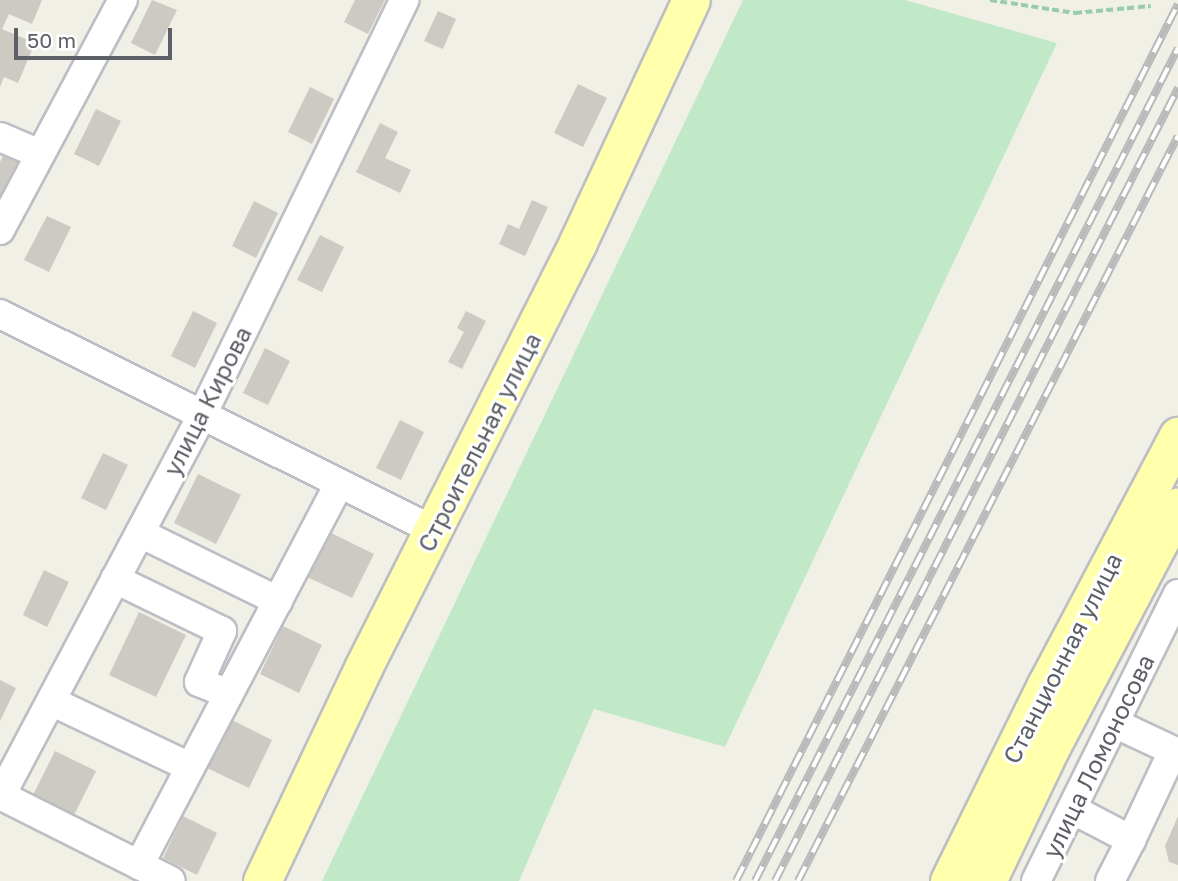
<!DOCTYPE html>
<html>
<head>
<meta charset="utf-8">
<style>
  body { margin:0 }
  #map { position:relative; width:1178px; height:881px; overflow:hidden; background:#f1f0e6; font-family:"Golos Text",sans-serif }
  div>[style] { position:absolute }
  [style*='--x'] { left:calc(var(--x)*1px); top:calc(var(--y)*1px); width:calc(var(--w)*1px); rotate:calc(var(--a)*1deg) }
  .green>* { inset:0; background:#c1e9c8 }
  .building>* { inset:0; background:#cccac3 }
  .path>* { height:3.5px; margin-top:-1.75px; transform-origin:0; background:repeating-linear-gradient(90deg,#99cbb0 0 7px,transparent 0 10.5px) }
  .roads { filter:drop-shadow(2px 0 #bdbec5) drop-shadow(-2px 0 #bdbec5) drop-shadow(0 2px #bdbec5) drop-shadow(0 -2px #bdbec5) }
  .minor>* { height:28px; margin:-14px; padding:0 14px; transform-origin:14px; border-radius:14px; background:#fff }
  .major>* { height:37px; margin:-18.5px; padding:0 18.5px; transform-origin:18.5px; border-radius:18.5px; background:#ffffac }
  .rail>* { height:8px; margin-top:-4px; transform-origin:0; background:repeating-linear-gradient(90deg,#fff 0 16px,#b9b9ba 0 32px); box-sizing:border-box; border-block:2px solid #b9b9ba }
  span { translate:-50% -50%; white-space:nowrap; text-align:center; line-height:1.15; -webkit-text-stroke:6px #fff; paint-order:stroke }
  .street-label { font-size:24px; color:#5d6067 }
  .scale { position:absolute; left:14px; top:28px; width:158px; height:32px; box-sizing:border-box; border:4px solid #5d6067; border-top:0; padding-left:9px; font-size:21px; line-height:24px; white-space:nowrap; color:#5d6067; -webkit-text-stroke:5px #fff; paint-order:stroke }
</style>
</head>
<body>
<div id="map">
  <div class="green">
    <i style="clip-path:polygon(743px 0,905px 0,1057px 43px,725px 747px,594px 709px,519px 881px,322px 881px)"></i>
  </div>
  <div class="building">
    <i style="clip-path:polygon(0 0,42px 0,32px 24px,9px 14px,2px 29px,35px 43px,18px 83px,4px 77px,0 87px)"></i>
    <i style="clip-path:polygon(152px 0,177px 10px,155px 55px,131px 43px)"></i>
    <i style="clip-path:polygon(355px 0,385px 0,368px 34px,344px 22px)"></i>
    <i style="clip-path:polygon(438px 11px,456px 19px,443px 49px,424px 41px)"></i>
    <i style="clip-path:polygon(578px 84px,607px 98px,583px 147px,554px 133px)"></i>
    <i style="clip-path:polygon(310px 87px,334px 99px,312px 144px,288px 132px)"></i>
    <i style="clip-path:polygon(96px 109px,121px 121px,99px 166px,74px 154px)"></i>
    <i style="clip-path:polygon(380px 123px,398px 132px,385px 158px,411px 170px,400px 193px,356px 172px)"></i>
    <i style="clip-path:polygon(3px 156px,26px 166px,0 203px,0 162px)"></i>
    <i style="clip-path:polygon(532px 200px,548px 207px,525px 256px,499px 244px,508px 224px,519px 229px)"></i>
    <i style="clip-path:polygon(254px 201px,278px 213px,256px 258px,232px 246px)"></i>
    <i style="clip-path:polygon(47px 216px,71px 227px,49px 272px,24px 260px)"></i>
    <i style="clip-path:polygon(320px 235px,344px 247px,322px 292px,297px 280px)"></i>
    <i style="clip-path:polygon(193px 311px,217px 323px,195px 368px,171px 356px)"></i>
    <i style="clip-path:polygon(466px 311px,486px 321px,462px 369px,448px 362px,464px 332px,457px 328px)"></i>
    <i style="clip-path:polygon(265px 348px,290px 361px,268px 405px,243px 393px)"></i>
    <i style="clip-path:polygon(400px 420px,424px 432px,401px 480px,376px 468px)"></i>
    <i style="clip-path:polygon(103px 453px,128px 465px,106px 510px,81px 498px)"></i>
    <i style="clip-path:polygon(198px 474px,241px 495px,216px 544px,174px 523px)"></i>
    <i style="clip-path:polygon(327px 531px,374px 554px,352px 598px,305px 576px)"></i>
    <i style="clip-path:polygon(44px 570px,69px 582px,47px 627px,23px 615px)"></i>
    <i style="clip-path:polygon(139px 612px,186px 635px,156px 697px,109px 675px)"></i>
    <i style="clip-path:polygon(283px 626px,322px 645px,299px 693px,260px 674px)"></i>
    <i style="clip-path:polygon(0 680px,16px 688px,0 721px)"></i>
    <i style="clip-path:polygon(230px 719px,272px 740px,249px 788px,207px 768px)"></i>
    <i style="clip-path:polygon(55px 751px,96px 771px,70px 823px,29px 803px)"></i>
    <i style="clip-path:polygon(183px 816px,217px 833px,197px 875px,163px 858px)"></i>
    <i style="clip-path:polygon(1178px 816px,1178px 865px,1169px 862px,1165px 846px)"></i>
  </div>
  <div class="path">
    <i style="--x:990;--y:0;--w:86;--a:8.7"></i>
    <i style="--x:1075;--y:13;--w:76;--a:-5.3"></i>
  </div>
  <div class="roads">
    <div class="minor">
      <i style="--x:0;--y:137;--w:43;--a:23"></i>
      <i style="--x:0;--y:230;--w:261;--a:-61.9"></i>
      <i style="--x:0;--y:314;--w:486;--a:26.5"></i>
      <i style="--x:140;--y:533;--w:154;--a:26.2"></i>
      <i style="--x:115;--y:579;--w:119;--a:25.9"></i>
      <i style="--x:222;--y:631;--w:56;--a:114.3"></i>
      <i style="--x:199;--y:682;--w:32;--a:22"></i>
      <i style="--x:51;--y:701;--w:154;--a:25.4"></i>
      <i style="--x:1114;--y:723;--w:71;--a:25.1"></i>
      <i style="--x:0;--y:795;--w:191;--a:26.7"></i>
      <i style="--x:0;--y:797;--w:432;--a:-62.1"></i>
      <i style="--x:202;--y:415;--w:462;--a:-64"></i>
      <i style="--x:1072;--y:809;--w:67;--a:27.7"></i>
      <i style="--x:1131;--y:840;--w:46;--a:117.1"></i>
      <i style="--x:1131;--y:840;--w:98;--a:-64.7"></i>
      <i style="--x:139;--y:865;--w:430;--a:-62.3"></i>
      <i style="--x:1036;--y:881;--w:320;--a:-63.7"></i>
    </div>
    <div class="major">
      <i style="--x:262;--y:881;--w:238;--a:-64.6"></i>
      <i style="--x:364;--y:666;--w:475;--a:-63.2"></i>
      <i style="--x:578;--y:242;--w:267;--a:-65"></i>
      <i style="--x:949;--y:881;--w:219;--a:-63.7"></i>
      <i style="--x:1046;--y:685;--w:282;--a:-62.1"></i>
      <i style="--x:987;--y:881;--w:148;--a:-64.5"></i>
      <i style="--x:1051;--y:747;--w:272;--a:-62.2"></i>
    </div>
  </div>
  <div class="rail">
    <i style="--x:736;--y:881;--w:982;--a:-63.25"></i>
    <i style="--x:755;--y:881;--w:934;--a:-63.08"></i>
    <i style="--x:775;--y:881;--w:890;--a:-63.06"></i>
    <i style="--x:798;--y:881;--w:836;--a:-62.98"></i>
  </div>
  <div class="street-label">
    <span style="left:207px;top:401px;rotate:-63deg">улица Кирова</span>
    <span style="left:479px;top:442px;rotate:-63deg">Строительная улица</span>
    <span style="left:1062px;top:658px;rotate:-63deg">Станционная улица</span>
    <span style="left:1098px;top:756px;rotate:-64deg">улица Ломоносова</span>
  </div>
  <div class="scale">50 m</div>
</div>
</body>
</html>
